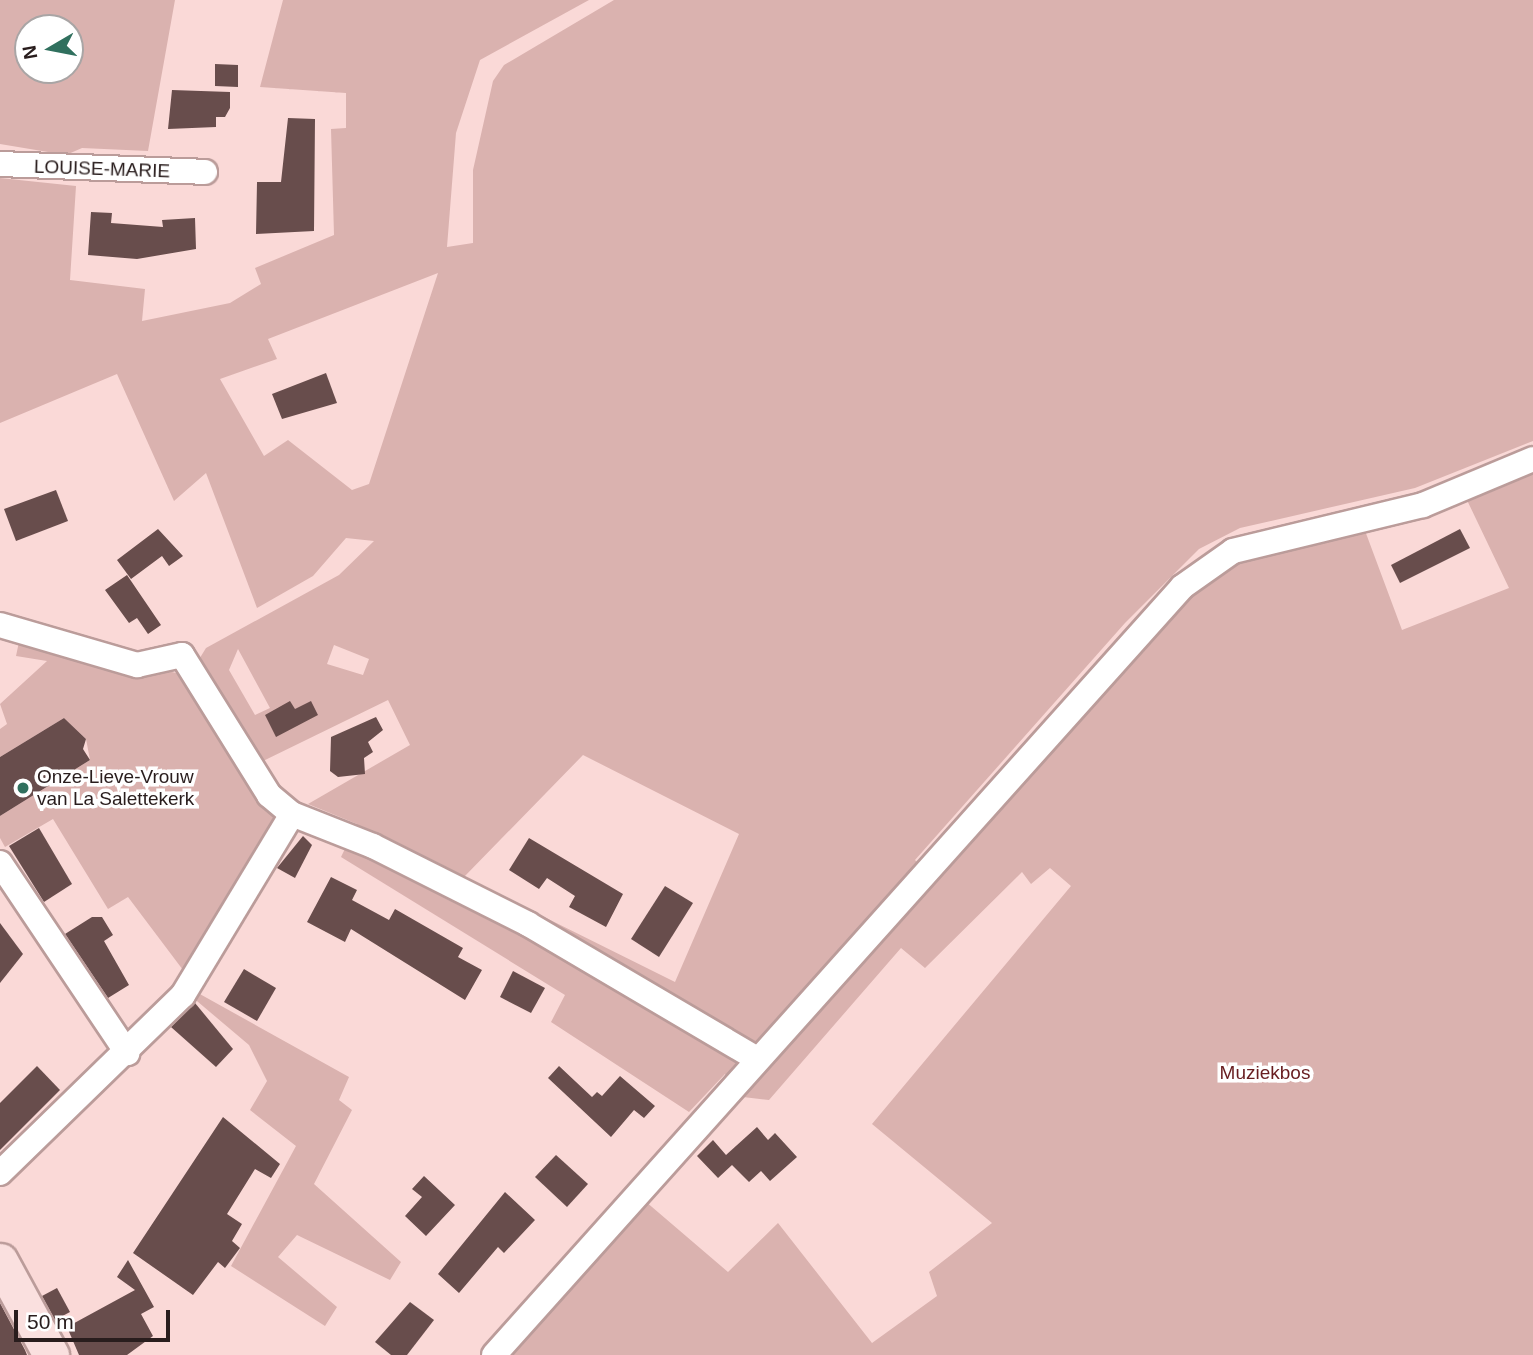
<!DOCTYPE html>
<html>
<head>
<meta charset="utf-8">
<style>
  body { margin:0 }
  #map { position:relative; width:1533px; height:1355px; overflow:hidden; background:#fad9d7; font-family:Arial,sans-serif }
  div>[style] { position:absolute }
  [style*='--x'] { left:calc(var(--x)*1px); top:calc(var(--y)*1px); width:calc(var(--w)*1px); rotate:calc(var(--a)*1deg) }
  .green>* { inset:0; background:#dab2af }
  .building>* { inset:0; background:#684d4c }
  .roads { filter:drop-shadow(2px 0 #bb9c9a) drop-shadow(-2px 0 #bb9c9a) drop-shadow(0 2px #bb9c9a) drop-shadow(0 -2px #bb9c9a) }
  .minor>* { height:24px; margin:-12px; padding:0 12px; transform-origin:12px; border-radius:12px; background:#fff }
  .secondary>* { height:35px; margin:-17.5px; padding:0 17.5px; transform-origin:17.5px; border-radius:17.5px; background:#fae0df }
  .dots>* { width:19px; height:19px; translate:-50% -50%; box-sizing:border-box; border:4px solid #fff; border-radius:50% }
  span { translate:-50% -50%; white-space:nowrap; text-align:center; line-height:1.15; -webkit-text-stroke:7px #fff; paint-order:stroke }
  .street-label { font-size:19px; color:#291d1d }
  .poi-label { font-size:19px; color:#291d1d }
  .left { translate:0 -50%; text-align:left }
  .park-label { font-size:19px; color:#681d20 }
  .north { position:absolute; left:14px; top:14px; width:70px; height:70px; box-sizing:border-box; background:#fff; border:2px solid #a9a5a5; border-radius:50%; rotate:260deg; font-size:19px; font-weight:700; line-height:28px; text-align:center; color:#291d1d }
  .north::after { content:''; display:block; margin:auto; width:24px; height:32px; background:#30705e; clip-path:polygon(50% 0,100% 100%,50% 72%,0 100%) }
  .scale { position:absolute; left:14px; top:1310px; width:156px; height:32px; box-sizing:border-box; border:4px solid #291d1d; border-top:0; padding-left:9px; font-size:21px; line-height:24px; white-space:nowrap; color:#291d1d; -webkit-text-stroke:5px #fff; paint-order:stroke }
</style>
</head>
<body>
<div id="map">
  <div class="green">
    <i style="clip-path:polygon(evenodd,0 0,175px 0,148px 151px,82px 148px,66px 155px,0 144px,0 0,28px 28px,70px 28px,70px 70px,28px 70px,28px 28px)"></i>
    <i style="clip-path:polygon(evenodd,283px 0,589px 0,480px 60px,456px 133px,447px 247px,473px 243px,473px 170px,493px 81px,504px 65px,614px 0,1533px 0,1533px 441px,1415px 488px,1240px 528px,1199px 549px,1125px 623px,915px 860px,935px 880px,1186px 597px,1240px 557px,1364px 528px,1402px 630px,1509px 588px,1466px 498px,1533px 469px,1533px 1355px,504px 1355px,645px 1201px,728px 1272px,778px 1223px,872px 1343px,937px 1296px,929px 1272px,992px 1223px,872px 1124px,1071px 886px,1050px 868px,1031px 884px,1022px 872px,925px 968px,901px 948px,769px 1100px,743px 1097px,725px 1074px,689px 1112px,551px 1022px,565px 995px,341px 857px,357px 824px,308px 804px,410px 745px,388px 700px,261px 762px,198px 661px,206px 648px,339px 575px,374px 541px,346px 538px,313px 576px,257px 608px,206px 473px,174px 501px,117px 374px,0 423px,0 178px,76px 186px,70px 280px,145px 289px,142px 321px,230px 303px,261px 284px,255px 268px,334px 235px,331px 129px,346px 128px,346px 93px,260px 87px,283px 0,438px 273px,369px 484px,352px 490px,288px 440px,264px 456px,220px 379px,277px 359px,268px 339px,438px 273px,283px 0,334px 645px,369px 659px,363px 675px,327px 664px,334px 645px,283px 0,238px 649px,270px 708px,255px 715px,229px 670px,238px 649px,283px 0,583px 755px,739px 834px,675px 982px,464px 877px,583px 755px)"></i>
    <i style="clip-path:polygon(20px 637px,185px 675px,278px 817px,186px 974px,128px 897px,108px 909px,53px 819px,5px 847px,0 838px,0 816px,90px 760px,86px 739px,64px 718px,0 757px,0 729px,7px 724px,0 704px,47px 661px,16px 656px)"></i>
    <i style="clip-path:polygon(198px 993px,349px 1077px,339px 1100px,352px 1110px,314px 1184px,401px 1262px,390px 1280px,297px 1235px,278px 1257px,337px 1307px,325px 1326px,231px 1266px,296px 1146px,250px 1110px,267px 1081px,249px 1045px,191px 996px)"></i>
  </div>
  <div class="building">
    <i style="clip-path:polygon(215px 64px,238px 65px,238px 87px,215px 86px)"></i>
    <i style="clip-path:polygon(172px 90px,230px 92px,230px 108px,225px 117px,216px 117px,216px 127px,168px 129px)"></i>
    <i style="clip-path:polygon(288px 118px,315px 119px,314px 231px,256px 234px,257px 182px,281px 182px)"></i>
    <i style="clip-path:polygon(91px 212px,112px 213px,111px 223px,163px 227px,162px 220px,195px 218px,196px 249px,137px 259px,88px 255px)"></i>
    <i style="clip-path:polygon(326px 373px,337px 403px,282px 419px,272px 394px)"></i>
    <i style="clip-path:polygon(56px 490px,68px 521px,16px 541px,4px 509px)"></i>
    <i style="clip-path:polygon(158px 529px,183px 556px,169px 566px,162px 556px,131px 579px,117px 560px)"></i>
    <i style="clip-path:polygon(1460px 529px,1470px 548px,1400px 583px,1391px 565px)"></i>
    <i style="clip-path:polygon(127px 575px,161px 625px,148px 634px,137px 618px,129px 623px,105px 590px)"></i>
    <i style="clip-path:polygon(290px 701px,295px 709px,311px 701px,318px 715px,276px 737px,265px 715px)"></i>
    <i style="clip-path:polygon(376px 717px,383px 730px,368px 742px,373px 752px,364px 758px,365px 774px,338px 777px,330px 771px,331px 737px)"></i>
    <i style="clip-path:polygon(64px 718px,86px 739px,83px 749px,90px 760px,0 816px,0 757px)"></i>
    <i style="clip-path:polygon(39px 828px,72px 884px,44px 902px,9px 846px)"></i>
    <i style="clip-path:polygon(303px 836px,312px 845px,295px 878px,277px 868px)"></i>
    <i style="clip-path:polygon(529px 838px,623px 894px,606px 927px,569px 907px,575px 896px,547px 878px,539px 889px,509px 870px)"></i>
    <i style="clip-path:polygon(331px 877px,357px 890px,352px 900px,389px 920px,395px 909px,463px 948px,458px 957px,482px 970px,465px 1000px,351px 929px,345px 942px,307px 922px)"></i>
    <i style="clip-path:polygon(665px 886px,693px 903px,659px 957px,631px 939px)"></i>
    <i style="clip-path:polygon(92px 917px,102px 917px,113px 935px,104px 941px,129px 985px,108px 998px,65px 934px)"></i>
    <i style="clip-path:polygon(0 923px,23px 954px,0 983px)"></i>
    <i style="clip-path:polygon(244px 969px,276px 988px,257px 1021px,224px 1002px)"></i>
    <i style="clip-path:polygon(513px 971px,545px 988px,531px 1013px,500px 997px)"></i>
    <i style="clip-path:polygon(195px 1003px,233px 1049px,216px 1067px,171px 1027px)"></i>
    <i style="clip-path:polygon(37px 1066px,60px 1090px,0 1150px,0 1103px)"></i>
    <i style="clip-path:polygon(559px 1066px,592px 1097px,597px 1092px,602px 1096px,620px 1076px,655px 1106px,644px 1118px,634px 1110px,611px 1137px,548px 1078px)"></i>
    <i style="clip-path:polygon(223px 1117px,280px 1164px,271px 1178px,255px 1169px,227px 1214px,242px 1224px,232px 1241px,240px 1248px,225px 1268px,218px 1262px,193px 1295px,133px 1253px)"></i>
    <i style="clip-path:polygon(757px 1127px,768px 1140px,775px 1133px,797px 1157px,770px 1181px,761px 1171px,749px 1182px,732px 1165px,718px 1178px,697px 1156px,713px 1140px,726px 1155px)"></i>
    <i style="clip-path:polygon(556px 1155px,588px 1184px,567px 1207px,535px 1177px)"></i>
    <i style="clip-path:polygon(424px 1176px,455px 1205px,426px 1236px,405px 1216px,422px 1197px,412px 1189px)"></i>
    <i style="clip-path:polygon(505px 1192px,535px 1220px,504px 1253px,498px 1247px,459px 1293px,438px 1274px)"></i>
    <i style="clip-path:polygon(128px 1260px,154px 1307px,141px 1314px,153px 1336px,127px 1355px,79px 1355px,67px 1327px,135px 1290px,117px 1277px)"></i>
    <i style="clip-path:polygon(57px 1288px,70px 1312px,55px 1320px,42px 1296px)"></i>
    <i style="clip-path:polygon(410px 1302px,434px 1320px,407px 1355px,391px 1355px,375px 1342px)"></i>
    <i style="clip-path:polygon(0 1303px,25px 1350px,27px 1355px,0 1355px)"></i>
  </div>
  <div class="roads">
    <div class="minor">
      <i style="--x:0;--y:164;--w:205;--a:2.2"></i>
      <i style="--x:0;--y:625;--w:143;--a:16.3"></i>
      <i style="--x:137;--y:665;--w:46;--a:-12.5"></i>
      <i style="--x:182;--y:655;--w:165;--a:58.1"></i>
      <i style="--x:269;--y:795;--w:30;--a:40"></i>
      <i style="--x:292;--y:814;--w:87;--a:21.6"></i>
      <i style="--x:373;--y:846;--w:174;--a:26.7"></i>
      <i style="--x:528;--y:924;--w:266;--a:30.5"></i>
      <i style="--x:0;--y:863;--w:229;--a:56.2"></i>
      <i style="--x:0;--y:1173;--w:255;--a:-44.2"></i>
      <i style="--x:183;--y:995;--w:211;--a:-58.9"></i>
      <i style="--x:494;--y:1355;--w:1031;--a:-48.14"></i>
      <i style="--x:1182;--y:587;--w:62;--a:-35.2"></i>
      <i style="--x:1233;--y:551;--w:195;--a:-13.6"></i>
      <i style="--x:1423;--y:505;--w:119;--a:-22.7"></i>
    </div>
    <div class="secondary">
      <i style="--x:0;--y:1261;--w:107;--a:61.5"></i>
    </div>
  </div>
  <div class="dots">
    <i style="left:23px;top:788px;background:#30705e"></i>
  </div>
  <div class="street-label">
    <span style="left:102px;top:169px;rotate:2deg">LOUISE-MARIE</span>
  </div>
  <div class="poi-label">
    <span class="left" style="left:37px;top:788px">Onze-Lieve-Vrouw<br>van La Salettekerk</span>
  </div>
  <div class="park-label">
    <span style="left:1265px;top:1073px">Muziekbos</span>
  </div>
  <div class="north">N</div>
  <div class="scale">50 m</div>
</div>
</body>
</html>
